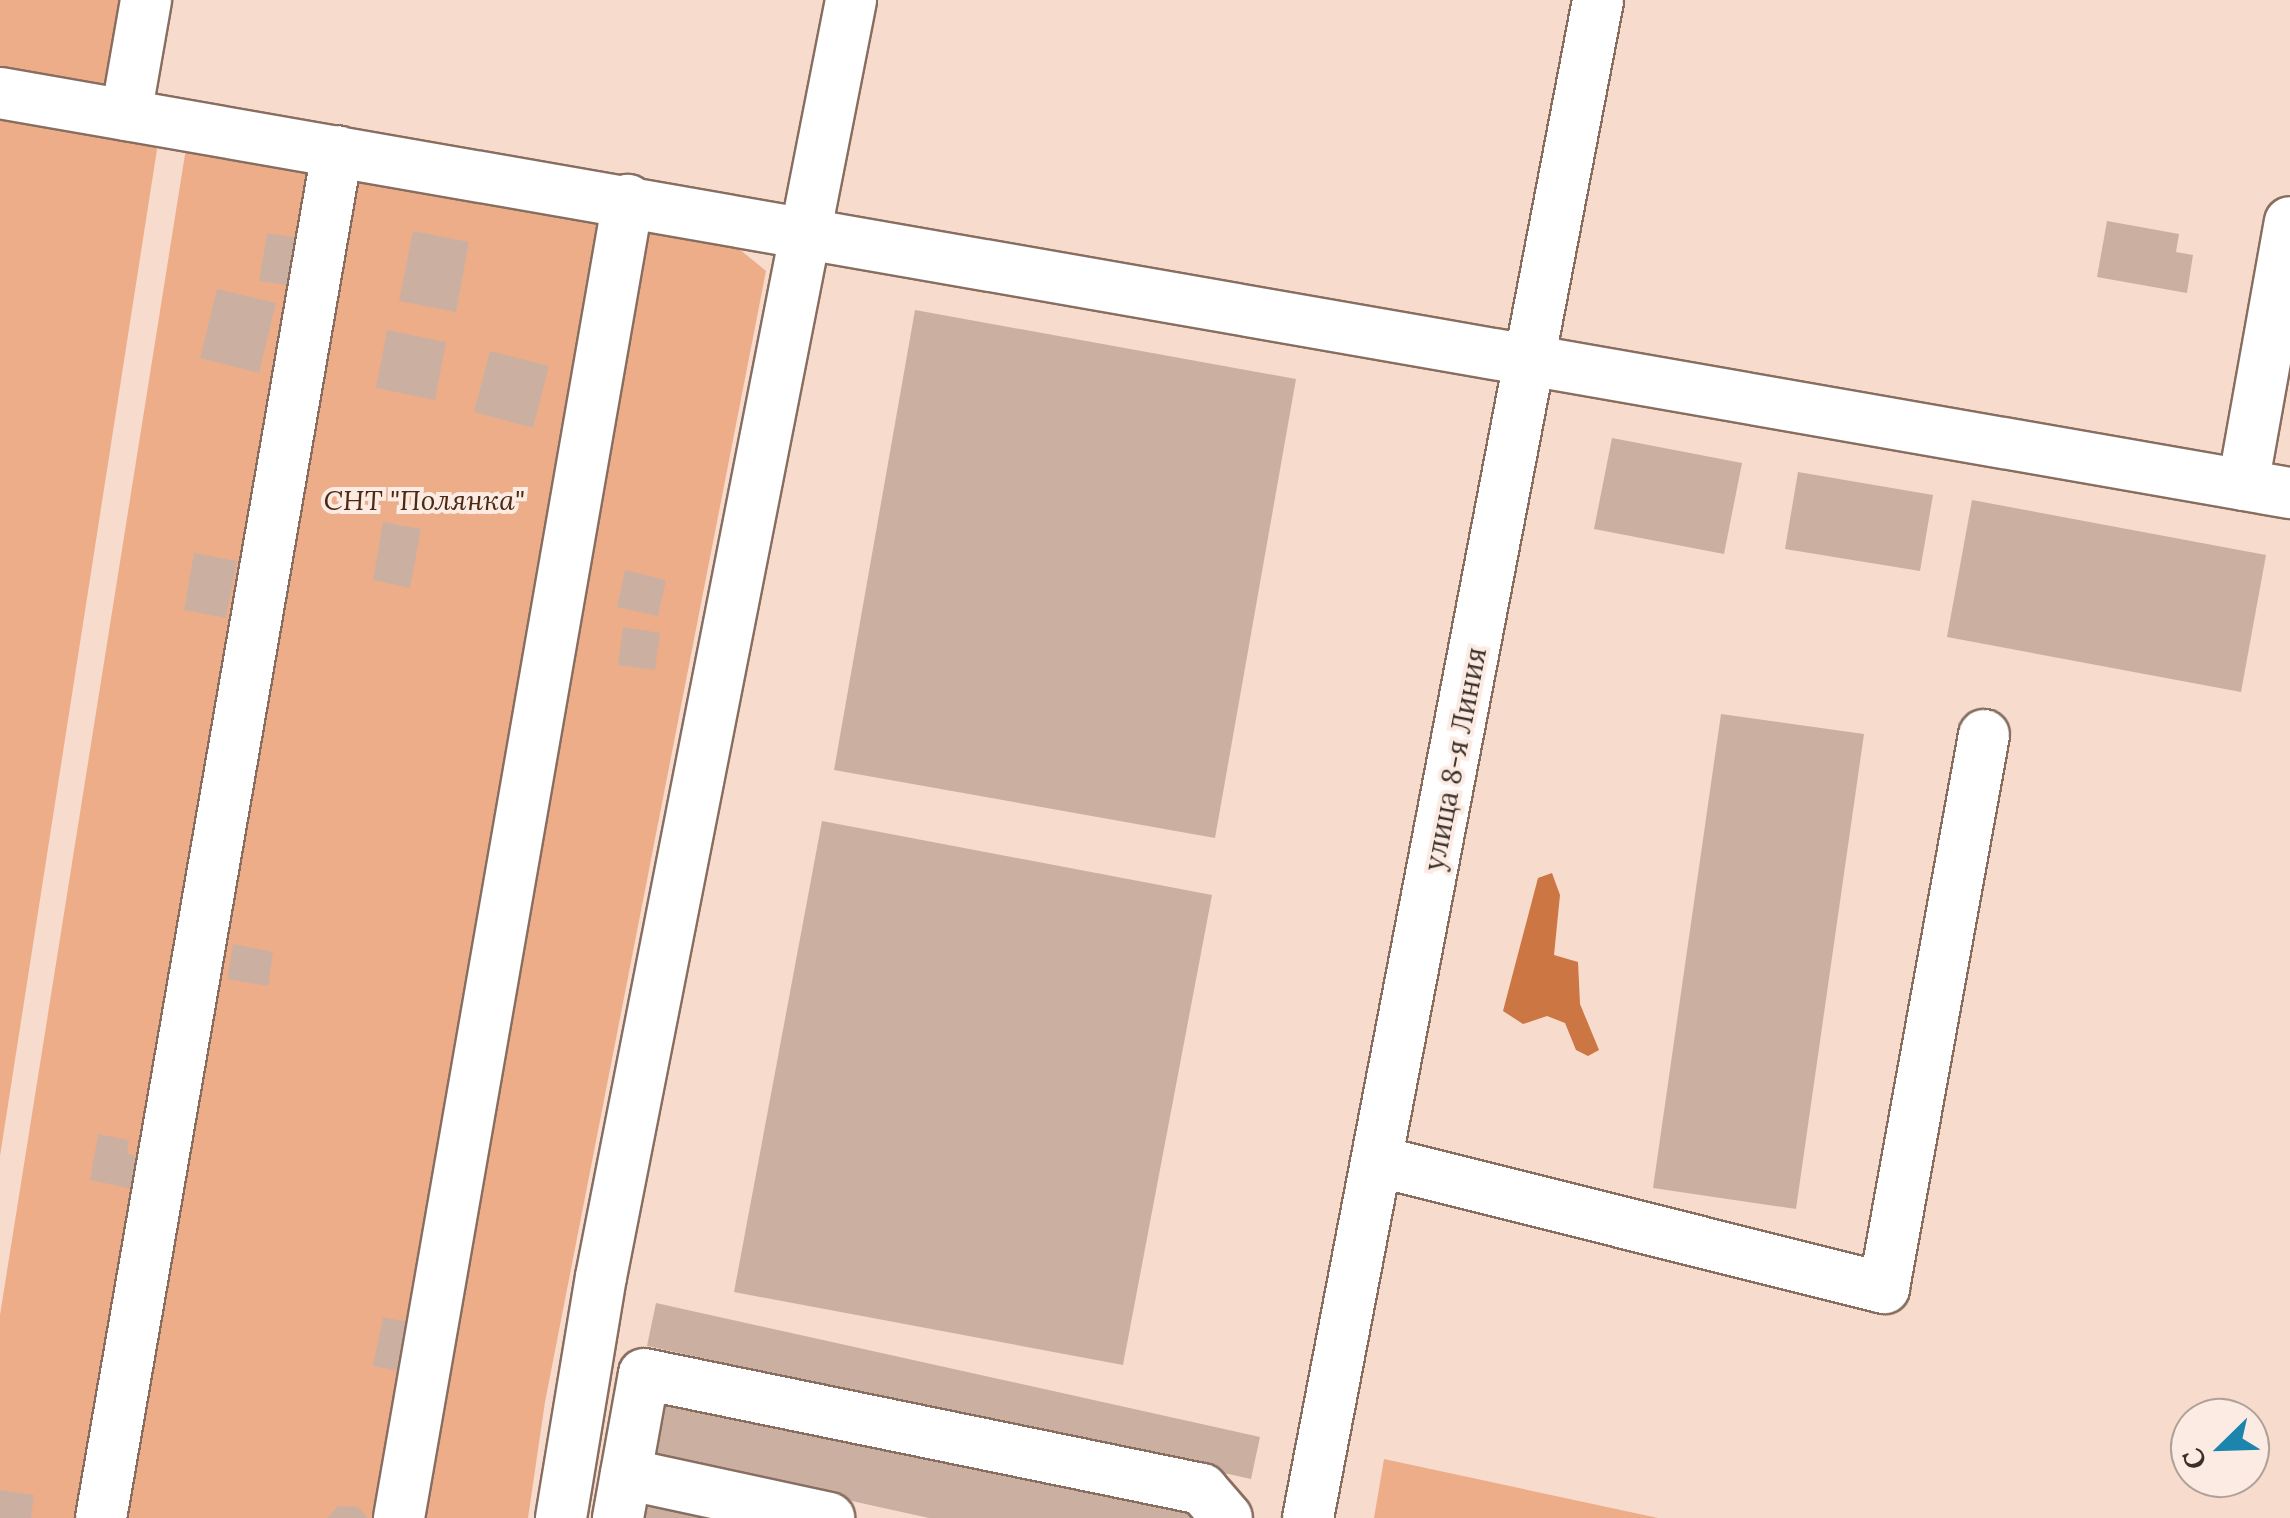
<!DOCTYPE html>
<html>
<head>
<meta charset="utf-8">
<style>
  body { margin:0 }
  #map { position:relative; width:2290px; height:1518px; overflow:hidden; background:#f7dbcc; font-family:Lora,serif }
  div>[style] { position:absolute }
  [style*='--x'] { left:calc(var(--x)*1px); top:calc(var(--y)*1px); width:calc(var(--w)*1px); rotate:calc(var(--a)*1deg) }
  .green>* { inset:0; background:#edad89 }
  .water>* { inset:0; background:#cb7643 }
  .building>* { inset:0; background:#cbb0a2 }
  .roads { filter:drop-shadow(2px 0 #876e61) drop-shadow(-2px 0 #876e61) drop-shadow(0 2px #876e61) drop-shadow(0 -2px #876e61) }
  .minor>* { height:50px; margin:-25px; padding:0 25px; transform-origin:25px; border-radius:25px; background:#fff }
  span { translate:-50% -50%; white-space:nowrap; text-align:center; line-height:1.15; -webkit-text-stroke:8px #fcebe2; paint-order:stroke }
  .park-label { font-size:28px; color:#4c2914; font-style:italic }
  .street-label { font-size:28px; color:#3b312b }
  .north { position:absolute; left:2170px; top:1398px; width:100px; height:100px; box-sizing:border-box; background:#fcebe2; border:2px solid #afa199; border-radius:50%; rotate:247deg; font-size:28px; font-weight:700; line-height:40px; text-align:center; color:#3b312b }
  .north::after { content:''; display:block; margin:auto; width:35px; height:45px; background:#1c85ad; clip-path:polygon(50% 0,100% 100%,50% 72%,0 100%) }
</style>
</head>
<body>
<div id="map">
  <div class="green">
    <i style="clip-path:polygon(0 0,138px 0,121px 102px,0 80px)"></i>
    <i style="clip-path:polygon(0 118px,160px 130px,0 1156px)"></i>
    <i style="clip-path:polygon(186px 148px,739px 249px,766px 271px,545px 1402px,528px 1518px,0 1518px,0 1315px)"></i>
    <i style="clip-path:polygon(1384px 1459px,1658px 1518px,1374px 1518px)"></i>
  </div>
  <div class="water">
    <i style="clip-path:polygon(1552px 873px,1560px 895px,1554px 955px,1578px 962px,1580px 1004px,1599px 1050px,1588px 1056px,1576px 1050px,1565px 1023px,1547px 1016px,1523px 1024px,1503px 1011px,1538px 878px)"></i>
  </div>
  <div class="building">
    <i style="clip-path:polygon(2107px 221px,2179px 234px,2176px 252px,2193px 255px,2187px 293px,2097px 277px)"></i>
    <i style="clip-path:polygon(413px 231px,469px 242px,456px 312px,399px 301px)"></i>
    <i style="clip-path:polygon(267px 233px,301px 238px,293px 286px,259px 281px)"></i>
    <i style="clip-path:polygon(217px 289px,276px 303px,259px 373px,200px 358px)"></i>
    <i style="clip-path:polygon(915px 310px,1296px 379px,1215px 838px,834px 770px)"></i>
    <i style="clip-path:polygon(387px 330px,446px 342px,435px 400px,376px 388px)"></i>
    <i style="clip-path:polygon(490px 351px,549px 366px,533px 428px,474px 412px)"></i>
    <i style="clip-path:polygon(1612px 438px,1742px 463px,1724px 554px,1594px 529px)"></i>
    <i style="clip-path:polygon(1798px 472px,1933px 495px,1920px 571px,1785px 549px)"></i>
    <i style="clip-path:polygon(1972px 500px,2266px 555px,2241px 692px,1947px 637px)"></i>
    <i style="clip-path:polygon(383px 522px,421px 529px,410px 588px,373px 580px)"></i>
    <i style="clip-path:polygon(194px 553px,237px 561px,226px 618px,184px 610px)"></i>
    <i style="clip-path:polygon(625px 570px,666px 580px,658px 616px,617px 607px)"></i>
    <i style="clip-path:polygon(623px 627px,660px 633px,655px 670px,618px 665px)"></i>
    <i style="clip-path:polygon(1721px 714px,1864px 734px,1796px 1209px,1653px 1188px)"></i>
    <i style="clip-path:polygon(822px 821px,1212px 895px,1123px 1365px,734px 1292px)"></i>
    <i style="clip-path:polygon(233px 944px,273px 952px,268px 986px,227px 979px)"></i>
    <i style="clip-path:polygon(98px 1134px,129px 1140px,127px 1153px,148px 1161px,142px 1191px,90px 1180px)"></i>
    <i style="clip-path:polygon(656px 1303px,1260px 1437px,1251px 1479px,647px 1346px)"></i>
    <i style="clip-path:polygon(383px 1317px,422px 1325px,412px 1374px,373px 1366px)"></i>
    <i style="clip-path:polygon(656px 1390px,1200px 1509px,1198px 1518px,929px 1518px,642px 1455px)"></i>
    <i style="clip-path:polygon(0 1490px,34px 1495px,31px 1518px,0 1518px)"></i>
    <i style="clip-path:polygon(636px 1493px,743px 1518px,631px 1518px)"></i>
    <i style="clip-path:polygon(338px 1506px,358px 1507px,368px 1518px,327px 1518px)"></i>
  </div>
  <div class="roads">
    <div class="minor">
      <i style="--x:0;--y:93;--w:2325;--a:9.91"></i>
      <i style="--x:126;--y:115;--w:117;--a:-80.1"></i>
      <i style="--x:2243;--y:485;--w:267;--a:-79.9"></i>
      <i style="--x:1377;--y:1161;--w:523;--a:14.06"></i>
      <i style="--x:1884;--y:1288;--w:562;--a:-79.75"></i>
      <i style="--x:626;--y:1474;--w:208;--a:12.2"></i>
      <i style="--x:101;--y:1518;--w:1387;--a:-80.2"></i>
      <i style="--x:399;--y:1518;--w:1338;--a:-80.14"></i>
      <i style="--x:561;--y:1518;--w:244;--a:-80.6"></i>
      <i style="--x:601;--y:1277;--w:1301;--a:-78.92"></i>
      <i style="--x:618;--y:1518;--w:146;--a:-79.8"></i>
      <i style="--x:644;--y:1374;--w:570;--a:11.65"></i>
      <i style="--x:1202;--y:1489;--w:38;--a:49"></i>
      <i style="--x:1308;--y:1518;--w:1545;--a:-79.18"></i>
    </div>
  </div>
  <div class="park-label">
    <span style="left:424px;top:500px">СНТ "Полянка"</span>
  </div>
  <div class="street-label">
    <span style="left:1455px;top:759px;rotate:-79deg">улица 8-я Линия</span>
  </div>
  <div class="north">С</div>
</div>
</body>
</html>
